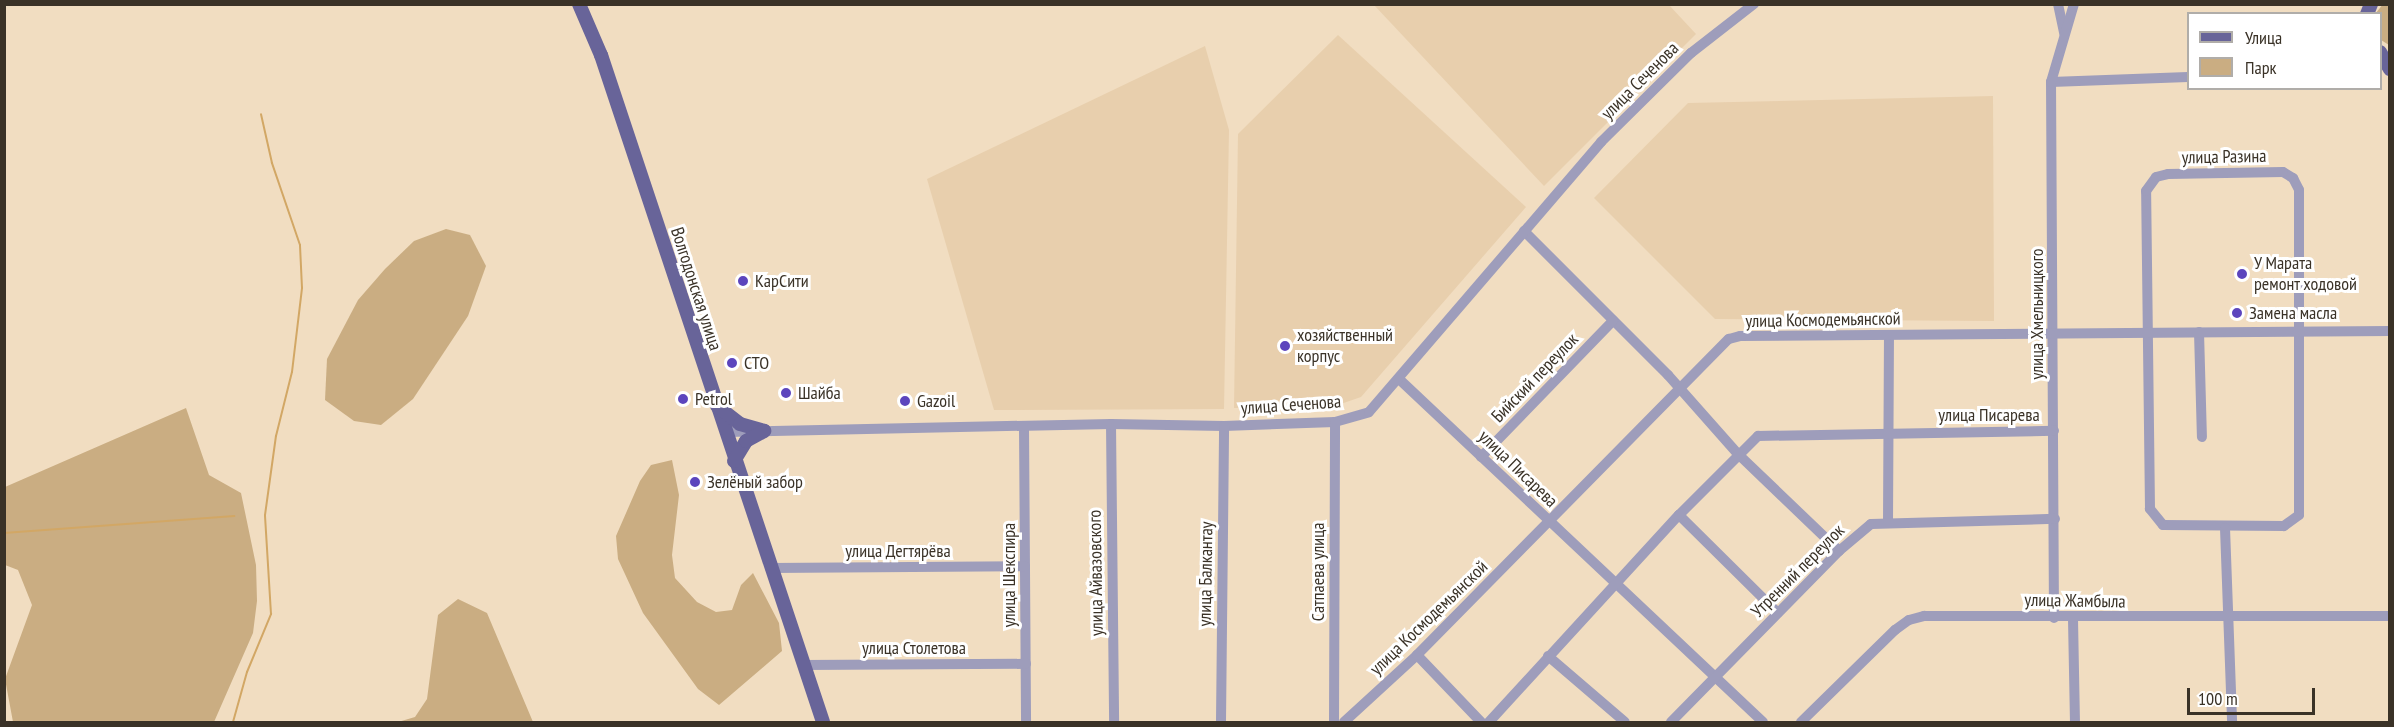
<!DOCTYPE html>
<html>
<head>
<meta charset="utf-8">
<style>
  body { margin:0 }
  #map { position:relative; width:2394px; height:727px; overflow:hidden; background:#f1ddc1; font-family:"PT Sans Narrow",sans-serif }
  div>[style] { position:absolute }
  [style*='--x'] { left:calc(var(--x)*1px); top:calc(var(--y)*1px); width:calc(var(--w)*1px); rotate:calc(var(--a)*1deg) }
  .built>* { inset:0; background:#e8cfad }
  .green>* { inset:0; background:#caad82 }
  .stream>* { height:2px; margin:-1px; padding:0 1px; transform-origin:1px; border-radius:1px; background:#d2a765 }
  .minor>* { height:10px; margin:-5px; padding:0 5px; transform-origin:5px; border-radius:5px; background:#9e9dbb }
  .major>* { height:14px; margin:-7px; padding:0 7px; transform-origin:7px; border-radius:7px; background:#686499 }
  .dots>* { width:16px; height:16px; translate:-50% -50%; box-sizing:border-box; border:3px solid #fff; border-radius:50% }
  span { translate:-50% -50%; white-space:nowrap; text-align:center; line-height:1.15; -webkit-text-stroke:6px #fff; paint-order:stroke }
  .street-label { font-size:18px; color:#3a3227 }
  .poi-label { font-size:18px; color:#3a3227 }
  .left { translate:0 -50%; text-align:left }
  .frame { position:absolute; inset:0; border:6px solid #3a3227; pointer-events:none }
  .legend { position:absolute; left:2187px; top:12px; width:195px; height:78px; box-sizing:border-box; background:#fff; border:2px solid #b0ada9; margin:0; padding:8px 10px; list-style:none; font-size:18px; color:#3a3227 }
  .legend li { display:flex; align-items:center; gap:12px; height:30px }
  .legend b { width:30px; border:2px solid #b0ada9 }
  .scale { position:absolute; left:2187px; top:688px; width:128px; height:27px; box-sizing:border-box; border:3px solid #3a3227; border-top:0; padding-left:8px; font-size:18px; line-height:21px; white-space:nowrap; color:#3a3227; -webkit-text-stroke:4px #fff; paint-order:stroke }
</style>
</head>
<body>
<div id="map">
  <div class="built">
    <i style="clip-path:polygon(1374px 5px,1669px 5px,1696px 34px,1544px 186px)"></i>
    <i style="clip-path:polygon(1338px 35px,1526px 207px,1361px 397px,1329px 408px,1234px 408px,1238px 134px)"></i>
    <i style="clip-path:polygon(1205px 46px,1229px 130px,1224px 409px,994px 410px,927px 179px)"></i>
    <i style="clip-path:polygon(1993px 96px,1994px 321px,1715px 319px,1594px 198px,1688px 103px)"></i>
  </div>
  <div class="green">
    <i style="clip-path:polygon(2383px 4px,2389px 5px,2389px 45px,2381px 40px,2380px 14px,2376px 13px)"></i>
    <i style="clip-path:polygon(446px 229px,470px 235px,486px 266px,468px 316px,413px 399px,381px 425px,354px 421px,325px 400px,327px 359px,358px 300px,385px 269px,414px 241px)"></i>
    <i style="clip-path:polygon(186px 408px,209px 475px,241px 493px,256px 565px,257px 601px,253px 633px,214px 722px,13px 722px,5px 679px,32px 605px,18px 570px,5px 565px,5px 487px)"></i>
    <i style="clip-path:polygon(672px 460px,679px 495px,672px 555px,675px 578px,697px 602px,716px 612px,732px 610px,741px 585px,753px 573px,779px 623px,782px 651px,719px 705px,698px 689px,643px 613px,618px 559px,616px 536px,640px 481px,651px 465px)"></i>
    <i style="clip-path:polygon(458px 599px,487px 613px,533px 722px,398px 722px,415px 717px,427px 699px,438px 615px)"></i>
  </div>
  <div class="stream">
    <i style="--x:4;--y:533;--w:231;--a:-4.2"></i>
    <i style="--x:233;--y:722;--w:52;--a:-74.4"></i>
    <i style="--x:247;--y:672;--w:63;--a:-67.5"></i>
    <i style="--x:271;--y:614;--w:99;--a:-93.5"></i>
    <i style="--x:265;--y:515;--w:80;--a:-82.1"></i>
    <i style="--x:276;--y:436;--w:66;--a:-76"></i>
    <i style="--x:292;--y:372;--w:85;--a:-83.2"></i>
    <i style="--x:302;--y:288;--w:43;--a:-92.7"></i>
    <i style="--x:300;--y:245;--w:87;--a:-108.9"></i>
    <i style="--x:272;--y:163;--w:50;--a:-102.7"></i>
  </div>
  <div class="minor">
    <i style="--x:2058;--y:4;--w:30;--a:78"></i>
    <i style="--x:2051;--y:82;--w:137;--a:-2.1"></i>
    <i style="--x:2283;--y:172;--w:12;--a:31"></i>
    <i style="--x:2293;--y:178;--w:13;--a:63"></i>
    <i style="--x:2299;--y:190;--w:325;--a:90"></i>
    <i style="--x:2299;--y:515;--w:19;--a:144"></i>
    <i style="--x:2284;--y:526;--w:121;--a:-179.5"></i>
    <i style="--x:2163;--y:525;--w:21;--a:-129"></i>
    <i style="--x:2150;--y:509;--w:318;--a:-90.7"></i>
    <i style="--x:2146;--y:191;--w:17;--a:-54"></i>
    <i style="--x:2156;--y:177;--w:12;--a:-14"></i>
    <i style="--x:2168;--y:174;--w:115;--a:-1"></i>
    <i style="--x:1524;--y:231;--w:204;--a:45"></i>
    <i style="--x:1668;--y:375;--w:106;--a:48.5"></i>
    <i style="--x:1738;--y:454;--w:140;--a:43.8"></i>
    <i style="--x:2199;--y:332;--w:105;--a:88.4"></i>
    <i style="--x:1399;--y:379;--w:500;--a:43.3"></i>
    <i style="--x:1111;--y:424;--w:298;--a:89.4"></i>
    <i style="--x:1024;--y:427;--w:295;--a:89.6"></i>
    <i style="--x:725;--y:432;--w:386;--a:-1.2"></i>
    <i style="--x:1111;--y:424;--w:113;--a:1"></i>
    <i style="--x:1224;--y:426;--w:111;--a:-2.1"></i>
    <i style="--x:1335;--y:422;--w:35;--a:-16"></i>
    <i style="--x:1369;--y:412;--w:356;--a:-49.3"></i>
    <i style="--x:1601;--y:142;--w:127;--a:-44.7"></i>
    <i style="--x:1691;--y:53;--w:80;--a:-37.9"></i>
    <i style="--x:1481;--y:457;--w:190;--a:-45.9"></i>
    <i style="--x:1679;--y:515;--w:139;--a:44.7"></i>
    <i style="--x:1888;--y:523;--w:188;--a:-89.7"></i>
    <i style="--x:2225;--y:528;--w:194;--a:87.9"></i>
    <i style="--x:770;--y:568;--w:255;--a:-0.4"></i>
    <i style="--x:2054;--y:618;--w:536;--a:-90.32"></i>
    <i style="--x:2051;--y:82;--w:81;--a:-73.6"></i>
    <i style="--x:2073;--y:619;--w:103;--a:88.9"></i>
    <i style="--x:1417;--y:655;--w:93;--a:46.3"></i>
    <i style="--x:1548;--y:656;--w:101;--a:40.6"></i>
    <i style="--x:803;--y:665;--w:223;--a:-0.3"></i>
    <i style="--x:1221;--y:722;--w:296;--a:-89.4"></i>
    <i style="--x:1334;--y:722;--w:300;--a:-89.8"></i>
    <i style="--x:1344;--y:722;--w:99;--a:-42.5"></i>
    <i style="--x:1417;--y:655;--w:444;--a:-45.4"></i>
    <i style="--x:1729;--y:339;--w:11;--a:-15"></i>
    <i style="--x:1740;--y:336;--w:650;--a:-0.44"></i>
    <i style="--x:1489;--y:722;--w:281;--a:-47.5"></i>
    <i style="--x:1679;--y:515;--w:112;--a:-45"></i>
    <i style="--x:1758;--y:436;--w:296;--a:-1"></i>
    <i style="--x:1671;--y:722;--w:240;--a:-45.5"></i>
    <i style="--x:1839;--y:551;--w:42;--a:-40.2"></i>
    <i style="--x:1871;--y:524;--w:184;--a:-1.6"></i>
    <i style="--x:1801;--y:722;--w:132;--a:-44.4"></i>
    <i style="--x:1895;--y:630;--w:17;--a:-36"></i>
    <i style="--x:1909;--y:620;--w:16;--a:-15"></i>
    <i style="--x:1924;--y:616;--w:466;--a:0"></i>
  </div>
  <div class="major">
    <i style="--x:579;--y:4;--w:56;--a:66.7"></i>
    <i style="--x:601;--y:55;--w:703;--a:71.59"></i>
    <i style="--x:2367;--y:14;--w:11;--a:-68"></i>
    <i style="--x:2380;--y:52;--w:20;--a:60"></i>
    <i style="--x:717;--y:406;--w:29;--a:38"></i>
    <i style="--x:740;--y:424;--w:25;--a:16"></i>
    <i style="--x:734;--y:461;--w:23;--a:-59"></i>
    <i style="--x:746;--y:441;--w:21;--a:-29"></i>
  </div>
  <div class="dots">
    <i style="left:2242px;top:274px;background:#5c45bd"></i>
    <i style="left:743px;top:281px;background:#5c45bd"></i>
    <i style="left:2237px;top:313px;background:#5c45bd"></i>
    <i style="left:1285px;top:346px;background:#5c45bd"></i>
    <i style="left:732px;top:363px;background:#5c45bd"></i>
    <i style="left:786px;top:393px;background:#5c45bd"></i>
    <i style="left:683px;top:399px;background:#5c45bd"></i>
    <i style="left:905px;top:401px;background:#5c45bd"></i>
    <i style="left:695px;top:482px;background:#5c45bd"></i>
  </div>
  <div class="street-label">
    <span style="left:1640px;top:81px;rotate:-45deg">улица Сеченова</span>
    <span style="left:2224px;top:157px;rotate:-1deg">улица Разина</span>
    <span style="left:696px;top:289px;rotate:72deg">Волгодонская улица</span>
    <span style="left:2037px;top:314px;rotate:-90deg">улица Хмельницкого</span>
    <span style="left:1823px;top:320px;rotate:-1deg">улица Космодемьянской</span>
    <span style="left:1535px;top:378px;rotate:-46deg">Бийский переулок</span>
    <span style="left:1291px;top:405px;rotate:-4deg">улица Сеченова</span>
    <span style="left:1989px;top:415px">улица Писарева</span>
    <span style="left:1518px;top:469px;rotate:44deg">улица Писарева</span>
    <span style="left:898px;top:551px">улица Дегтярёва</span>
    <span style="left:1798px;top:571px;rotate:-45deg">Утренний переулок</span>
    <span style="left:1318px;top:572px;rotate:-90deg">Сатпаева улица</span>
    <span style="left:1096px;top:573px;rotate:-91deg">улица Айвазовского</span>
    <span style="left:1206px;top:574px;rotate:-89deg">улица Балкантау</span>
    <span style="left:1009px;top:575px;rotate:-90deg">улица Шекспира</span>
    <span style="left:2075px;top:601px;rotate:1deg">улица Жамбыла</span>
    <span style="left:1429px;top:618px;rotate:-44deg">улица Космодемьянской</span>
    <span style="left:914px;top:648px">улица Столетова</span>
  </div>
  <div class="poi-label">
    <span class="left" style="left:2254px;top:274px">У Марата<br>ремонт ходовой</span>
    <span class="left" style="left:755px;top:281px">КарСити</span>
    <span class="left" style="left:2249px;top:313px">Замена масла</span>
    <span class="left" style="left:1297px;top:346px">хозяйственный<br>корпус</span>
    <span class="left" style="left:744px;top:363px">СТО</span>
    <span class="left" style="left:798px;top:393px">Шайба</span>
    <span class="left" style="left:695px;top:399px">Petrol</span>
    <span class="left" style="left:917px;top:401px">Gazoil</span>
    <span class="left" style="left:707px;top:482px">Зелёный забор</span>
  </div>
  <div class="frame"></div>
  <ul class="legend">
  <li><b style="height:8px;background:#686499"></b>Улица</li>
  <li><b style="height:16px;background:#caad82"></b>Парк</li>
  </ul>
  <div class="scale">100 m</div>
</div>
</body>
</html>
